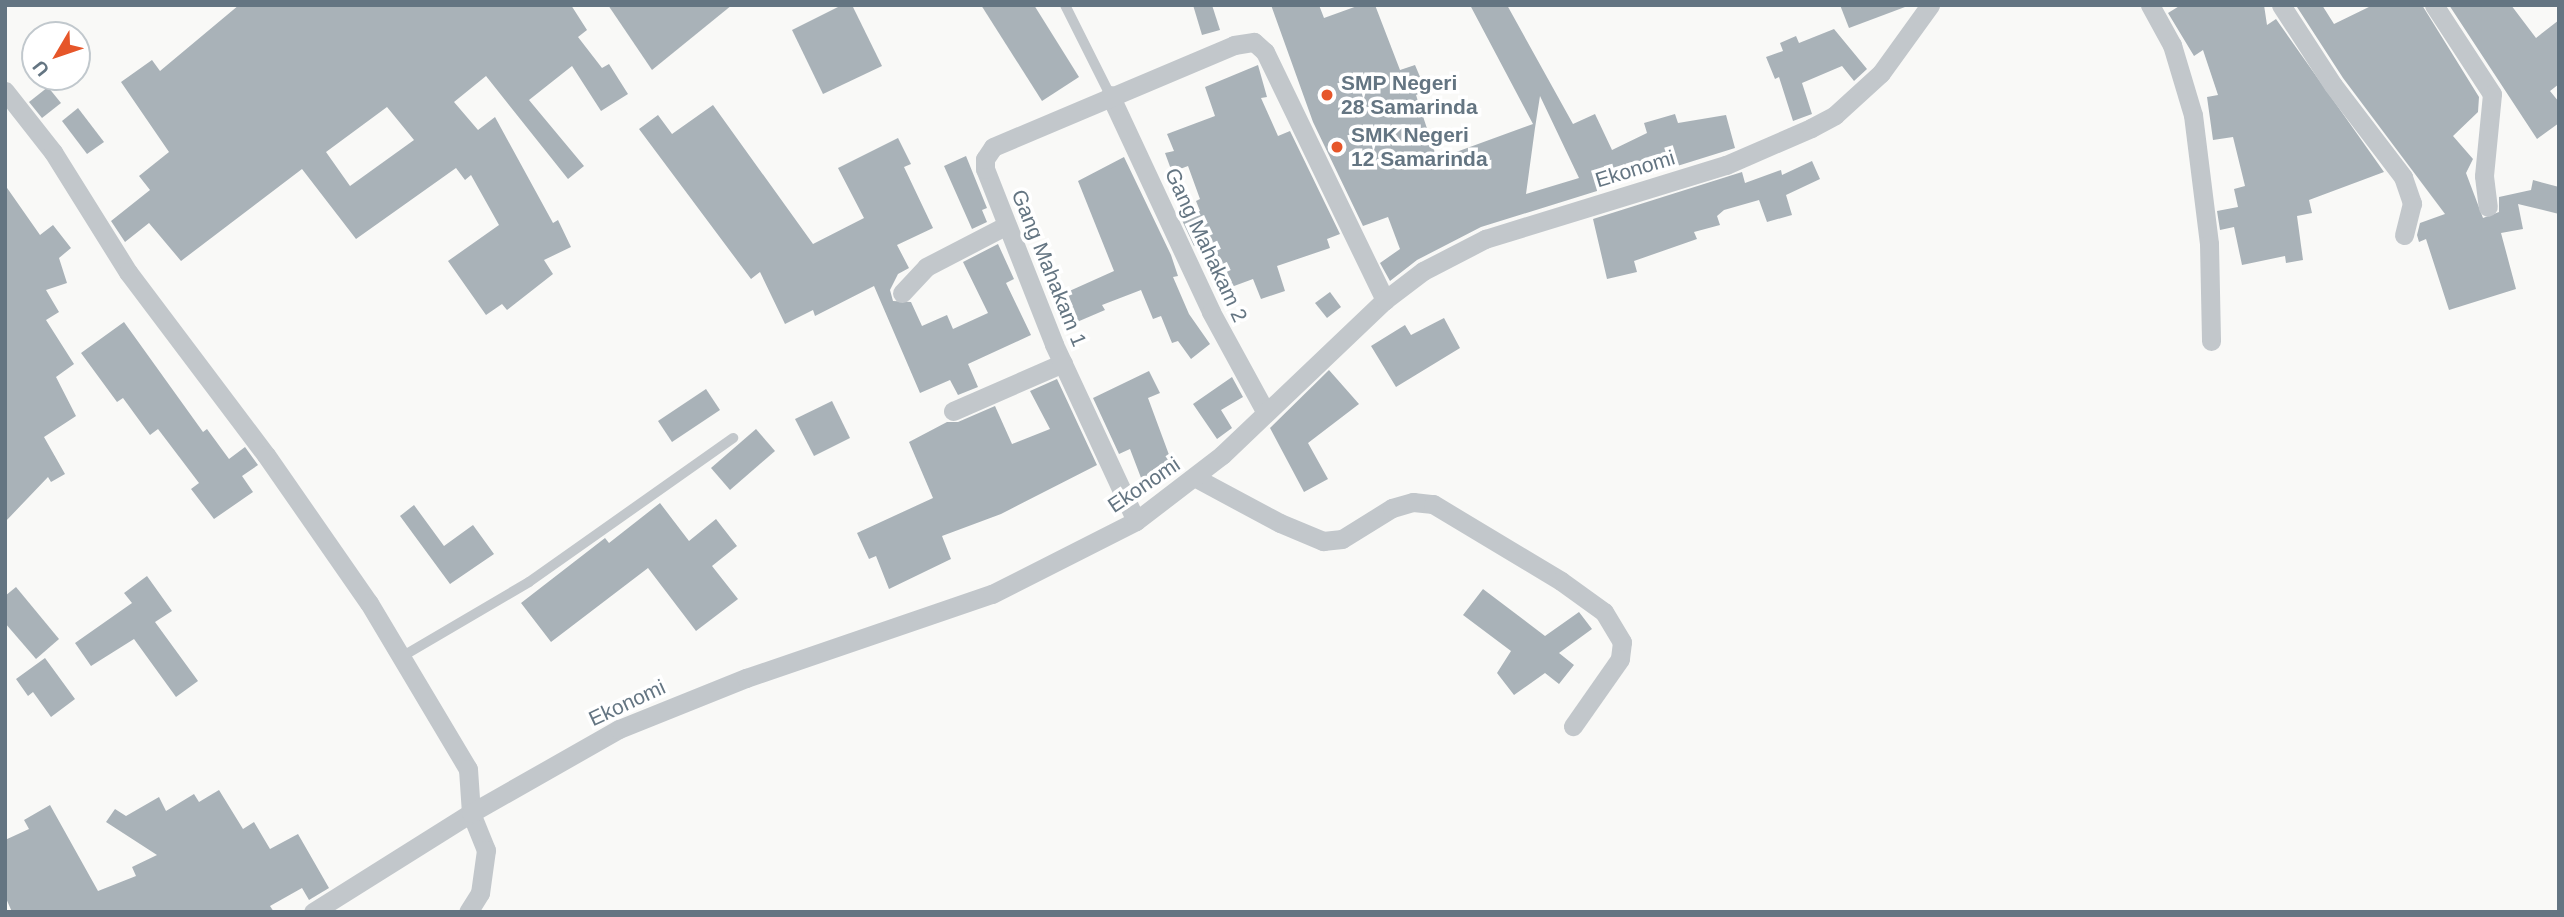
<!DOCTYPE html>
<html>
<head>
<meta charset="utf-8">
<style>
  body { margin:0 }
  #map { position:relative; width:2564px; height:917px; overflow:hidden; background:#f9f9f7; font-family:Arial,sans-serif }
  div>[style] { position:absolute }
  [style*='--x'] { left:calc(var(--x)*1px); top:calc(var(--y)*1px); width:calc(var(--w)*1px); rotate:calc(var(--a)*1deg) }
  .building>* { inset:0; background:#a9b2b8 }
  .lane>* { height:10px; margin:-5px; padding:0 5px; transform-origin:5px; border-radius:5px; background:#c2c7cb }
  .street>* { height:19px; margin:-9.5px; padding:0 9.5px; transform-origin:9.5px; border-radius:9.5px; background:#c2c7cb }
  .dots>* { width:19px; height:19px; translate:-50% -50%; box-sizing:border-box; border:4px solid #fff; border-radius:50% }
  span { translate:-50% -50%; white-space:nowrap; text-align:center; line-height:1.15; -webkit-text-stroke:7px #fff; paint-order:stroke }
  .poi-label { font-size:21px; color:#647582; font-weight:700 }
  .left { translate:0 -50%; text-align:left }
  .street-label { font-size:21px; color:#647582 }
  .frame { position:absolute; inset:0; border:7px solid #647582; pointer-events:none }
  .north { position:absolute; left:21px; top:21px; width:70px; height:70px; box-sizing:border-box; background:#fff; border:2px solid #c1c8cd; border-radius:50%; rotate:231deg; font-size:19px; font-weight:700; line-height:28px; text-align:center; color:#647582 }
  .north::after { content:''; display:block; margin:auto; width:24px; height:32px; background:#e6562a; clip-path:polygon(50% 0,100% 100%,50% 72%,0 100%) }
</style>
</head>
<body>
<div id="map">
  <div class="building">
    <i style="clip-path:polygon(evenodd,239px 5px,571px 5px,587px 30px,578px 37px,602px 68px,609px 64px,628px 94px,601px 111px,572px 66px,529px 100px,584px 166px,568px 179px,486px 76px,454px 102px,478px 130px,495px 117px,553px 223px,558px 220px,571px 247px,544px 260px,553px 274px,507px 310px,502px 304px,486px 315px,448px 261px,499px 225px,471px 175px,465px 180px,456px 168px,356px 239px,302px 169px,181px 261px,149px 223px,125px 242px,111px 221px,150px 190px,139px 176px,169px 152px,121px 82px,152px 60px,160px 71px,239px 5px,387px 107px,414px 140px,350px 186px,326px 152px,387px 107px)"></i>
    <i style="clip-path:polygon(608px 5px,732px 5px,652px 70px)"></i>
    <i style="clip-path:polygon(842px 5px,852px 5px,882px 66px,823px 94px,792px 30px)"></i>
    <i style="clip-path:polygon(981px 5px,1034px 5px,1079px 77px,1042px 101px)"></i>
    <i style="clip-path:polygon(1193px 5px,1212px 5px,1220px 30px,1202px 35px)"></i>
    <i style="clip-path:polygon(evenodd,1271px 5px,1319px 5px,1324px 18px,1360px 5px,1375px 5px,1400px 70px,1415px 65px,1426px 91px,1416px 95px,1437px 159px,1533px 124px,1470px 5px,1507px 5px,1573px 124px,1595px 114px,1612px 150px,1647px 133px,1644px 123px,1675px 114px,1678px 123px,1726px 115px,1735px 148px,1481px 227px,1417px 260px,1390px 281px,1380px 263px,1400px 249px,1388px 217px,1363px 226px,1313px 122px,1271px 5px,1540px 96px,1579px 178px,1526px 194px,1535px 128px,1540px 96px)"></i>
    <i style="clip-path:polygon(1840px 5px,1904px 5px,1905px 7px,1849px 28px)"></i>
    <i style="clip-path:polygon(2181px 5px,2264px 5px,2267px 25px,2276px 19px,2384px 172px,2309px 200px,2312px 213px,2297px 216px,2303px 260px,2286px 263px,2285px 256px,2242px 265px,2234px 227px,2220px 230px,2217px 211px,2238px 207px,2234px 189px,2245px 186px,2233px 137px,2213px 140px,2207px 97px,2218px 95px,2203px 50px,2194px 56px,2168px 13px)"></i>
    <i style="clip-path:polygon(2322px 5px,2334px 24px,2373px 5px,2422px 5px,2479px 97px,2478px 112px,2453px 136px,2473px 159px,2466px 173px,2483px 218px,2499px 212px,2499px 197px,2531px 190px,2533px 180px,2559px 187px,2559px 214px,2518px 204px,2523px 229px,2501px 233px,2516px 289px,2449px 310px,2426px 239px,2419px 242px,2417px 235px,2420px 223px,2445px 214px,2343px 78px,2297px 7px)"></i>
    <i style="clip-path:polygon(2449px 5px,2511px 5px,2536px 38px,2559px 20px,2559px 84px,2550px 91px,2559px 102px,2559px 123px,2537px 139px)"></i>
    <i style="clip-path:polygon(1834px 29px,1867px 69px,1854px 81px,1842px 66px,1802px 83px,1812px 114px,1793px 121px,1779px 77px,1775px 79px,1766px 57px,1783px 51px,1780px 43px,1796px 36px,1799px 43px)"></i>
    <i style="clip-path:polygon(1258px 65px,1267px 97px,1261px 98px,1278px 136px,1290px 131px,1340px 234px,1327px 239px,1330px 248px,1277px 266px,1285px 291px,1261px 299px,1253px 279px,1226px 289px,1209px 241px,1194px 246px,1181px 218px,1200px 211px,1196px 201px,1200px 199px,1188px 166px,1172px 172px,1165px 153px,1174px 151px,1167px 134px,1215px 116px,1205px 87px)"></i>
    <i style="clip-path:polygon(48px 87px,61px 103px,42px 118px,29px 102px)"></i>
    <i style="clip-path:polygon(713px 105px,813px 244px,864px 218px,838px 168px,898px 138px,911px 164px,904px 167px,933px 228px,897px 245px,909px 268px,898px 274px,890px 290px,893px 301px,911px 302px,922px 326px,947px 315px,953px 329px,988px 313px,963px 262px,998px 244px,1014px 279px,1006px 283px,1031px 335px,968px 364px,978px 387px,958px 395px,950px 380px,920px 393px,874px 286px,815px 316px,813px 310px,785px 324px,760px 272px,751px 279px,639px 129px,658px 115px,672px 134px)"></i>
    <i style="clip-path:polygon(78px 108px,104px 142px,87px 154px,62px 121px)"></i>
    <i style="clip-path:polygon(966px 156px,987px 208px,982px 210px,987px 222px,972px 229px,944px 166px)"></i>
    <i style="clip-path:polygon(1124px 157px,1171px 255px,1178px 276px,1173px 277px,1189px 314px,1210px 344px,1191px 359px,1178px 341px,1172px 343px,1161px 316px,1153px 319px,1141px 290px,1102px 305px,1105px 310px,1077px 322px,1065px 293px,1114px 271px,1078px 181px)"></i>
    <i style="clip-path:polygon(1812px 161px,1820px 179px,1786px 195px,1792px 215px,1767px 222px,1759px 200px,1724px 210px,1717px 216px,1720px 225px,1694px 232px,1697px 239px,1634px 261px,1637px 272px,1607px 279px,1593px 219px,1742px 172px,1745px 183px,1781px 170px,1782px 175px)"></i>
    <i style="clip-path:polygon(5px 185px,40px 235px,53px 225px,71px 248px,59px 258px,67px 283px,46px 290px,59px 312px,46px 320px,74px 364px,56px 377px,76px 416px,44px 437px,65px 474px,51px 482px,48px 477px,5px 522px)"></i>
    <i style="clip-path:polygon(1330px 292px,1341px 307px,1327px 318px,1315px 303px)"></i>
    <i style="clip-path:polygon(1444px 318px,1460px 348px,1396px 387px,1371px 346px,1405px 325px,1411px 335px)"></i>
    <i style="clip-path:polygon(124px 322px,203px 432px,207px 429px,229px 459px,245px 447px,258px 465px,242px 476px,253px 492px,214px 519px,191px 489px,199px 483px,158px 429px,150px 435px,123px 398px,117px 402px,81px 353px)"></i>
    <i style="clip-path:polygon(1329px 370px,1359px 404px,1308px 443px,1328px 479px,1304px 492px,1270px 428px)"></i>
    <i style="clip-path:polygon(1149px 371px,1160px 393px,1148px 398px,1175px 471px,1143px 483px,1130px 449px,1119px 454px,1093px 398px)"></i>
    <i style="clip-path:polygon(1232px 377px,1243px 397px,1221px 410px,1232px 428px,1217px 439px,1193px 404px)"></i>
    <i style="clip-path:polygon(1057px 379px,1097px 465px,1001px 514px,942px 536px,951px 559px,889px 589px,876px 556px,869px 559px,857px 533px,933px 498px,909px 442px,947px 422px,958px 422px,995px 406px,1012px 444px,1050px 429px,1030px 391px)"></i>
    <i style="clip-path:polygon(706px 389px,720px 410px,672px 442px,658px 421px)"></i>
    <i style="clip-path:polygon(832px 401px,850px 438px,814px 456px,795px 419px)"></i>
    <i style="clip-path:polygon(756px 429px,775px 451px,730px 490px,711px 468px)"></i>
    <i style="clip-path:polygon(660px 503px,689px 541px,716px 519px,737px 546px,712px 566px,738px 599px,696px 631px,648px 568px,551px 642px,521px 603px,605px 538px,609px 543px)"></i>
    <i style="clip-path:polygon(414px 505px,444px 546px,473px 525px,494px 554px,450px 584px,400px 516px)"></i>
    <i style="clip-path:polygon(147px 576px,172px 611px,155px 622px,198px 681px,176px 697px,134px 639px,91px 666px,75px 643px,132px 603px,124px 593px)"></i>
    <i style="clip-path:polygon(16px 587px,59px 639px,36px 659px,5px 623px,5px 596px)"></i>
    <i style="clip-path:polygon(1483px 589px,1545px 636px,1579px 612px,1592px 629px,1559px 653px,1574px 665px,1559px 684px,1545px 673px,1514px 695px,1497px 673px,1511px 651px,1463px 615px)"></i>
    <i style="clip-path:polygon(45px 658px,75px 699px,51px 717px,33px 692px,28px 696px,16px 679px)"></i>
    <i style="clip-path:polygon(219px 790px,243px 829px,254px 822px,270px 849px,298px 834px,329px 888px,309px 900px,302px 888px,270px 906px,274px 912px,12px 912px,5px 896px,5px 840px,29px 829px,24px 820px,50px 805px,98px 891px,136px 876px,132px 867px,157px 855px,106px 822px,115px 809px,126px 816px,159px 797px,166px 811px,194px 794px,199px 802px)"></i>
  </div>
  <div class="lane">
    <i style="--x:1065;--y:5;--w:101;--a:63.4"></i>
    <i style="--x:403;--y:656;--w:146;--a:-30.4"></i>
    <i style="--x:529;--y:582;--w:250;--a:-35.2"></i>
  </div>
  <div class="street">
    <i style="--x:2150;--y:5;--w:46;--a:61.2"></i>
    <i style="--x:2172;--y:45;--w:73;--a:73.3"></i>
    <i style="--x:2193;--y:115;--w:130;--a:82.9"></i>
    <i style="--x:2209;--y:244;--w:97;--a:88.8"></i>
    <i style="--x:2281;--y:5;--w:95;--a:57"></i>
    <i style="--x:2333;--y:85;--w:116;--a:52.7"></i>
    <i style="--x:2403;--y:177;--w:28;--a:71"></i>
    <i style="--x:2412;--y:203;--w:33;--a:104"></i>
    <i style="--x:2434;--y:5;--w:106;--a:56.9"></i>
    <i style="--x:2492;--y:94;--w:82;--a:95.6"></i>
    <i style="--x:2484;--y:176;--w:31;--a:83"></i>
    <i style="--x:5;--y:91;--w:78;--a:51.8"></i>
    <i style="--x:53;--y:152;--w:142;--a:58"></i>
    <i style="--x:128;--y:272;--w:229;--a:53"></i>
    <i style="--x:266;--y:455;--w:180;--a:55.2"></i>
    <i style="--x:369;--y:603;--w:193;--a:59.2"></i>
    <i style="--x:468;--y:769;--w:44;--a:86.1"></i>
    <i style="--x:471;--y:813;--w:40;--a:68"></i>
    <i style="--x:486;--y:850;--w:43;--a:97.9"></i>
    <i style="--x:480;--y:893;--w:22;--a:122"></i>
    <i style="--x:1110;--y:95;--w:239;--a:65"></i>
    <i style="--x:1211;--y:312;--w:113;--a:61.4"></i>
    <i style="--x:902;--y:293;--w:35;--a:-47"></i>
    <i style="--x:926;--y:267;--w:91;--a:-27.4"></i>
    <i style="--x:953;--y:411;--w:120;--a:-23.6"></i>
    <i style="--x:1196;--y:478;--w:95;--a:28.2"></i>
    <i style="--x:1280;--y:523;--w:47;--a:22.7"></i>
    <i style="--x:1323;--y:541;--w:19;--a:-6"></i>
    <i style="--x:1342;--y:539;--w:59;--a:-31.8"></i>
    <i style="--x:1392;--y:508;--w:22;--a:-16"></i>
    <i style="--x:1413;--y:502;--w:20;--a:6"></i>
    <i style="--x:1433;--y:504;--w:149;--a:31"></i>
    <i style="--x:1561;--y:581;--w:53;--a:35.8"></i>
    <i style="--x:1604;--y:612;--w:35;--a:59"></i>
    <i style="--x:1622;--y:642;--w:17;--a:97"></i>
    <i style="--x:1620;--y:659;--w:82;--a:125"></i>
    <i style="--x:1136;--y:521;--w:195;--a:-114.9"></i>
    <i style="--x:1054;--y:344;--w:188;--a:-111.5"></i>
    <i style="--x:985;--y:169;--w:10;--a:-90"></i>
    <i style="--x:985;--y:159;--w:14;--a:-56"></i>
    <i style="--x:993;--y:147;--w:262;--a:-22.9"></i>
    <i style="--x:1234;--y:45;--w:20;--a:-9"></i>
    <i style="--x:1254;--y:42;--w:15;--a:42"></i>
    <i style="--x:1265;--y:52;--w:276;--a:64.2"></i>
    <i style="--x:313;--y:912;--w:186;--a:-32.1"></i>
    <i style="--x:471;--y:813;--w:170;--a:-29.6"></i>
    <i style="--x:619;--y:729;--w:137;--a:-21.9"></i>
    <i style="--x:746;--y:678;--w:260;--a:-18.9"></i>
    <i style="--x:992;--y:594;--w:161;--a:-26.9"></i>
    <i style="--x:1136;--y:521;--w:108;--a:-37.5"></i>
    <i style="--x:1222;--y:455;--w:225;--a:-43.6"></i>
    <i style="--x:1385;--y:300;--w:48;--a:-37.3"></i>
    <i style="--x:1423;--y:271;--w:70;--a:-27.3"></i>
    <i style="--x:1485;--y:239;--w:252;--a:-17.1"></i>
    <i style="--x:1726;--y:165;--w:93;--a:-23.5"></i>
    <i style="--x:1811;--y:128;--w:27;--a:-28"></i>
    <i style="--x:1835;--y:115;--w:62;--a:-42.4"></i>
    <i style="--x:1881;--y:73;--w:84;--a:-54.2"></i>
  </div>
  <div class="dots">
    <i style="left:1327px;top:95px;background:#e6562a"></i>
    <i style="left:1337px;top:147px;background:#e6562a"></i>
  </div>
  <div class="poi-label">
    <span class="left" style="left:1341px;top:95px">SMP Negeri<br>28 Samarinda</span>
    <span class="left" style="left:1351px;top:147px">SMK Negeri<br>12 Samarinda</span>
  </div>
  <div class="street-label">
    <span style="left:1635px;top:169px;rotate:-17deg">Ekonomi</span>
    <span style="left:1206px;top:245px;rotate:65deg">Gang Mahakam 2</span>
    <span style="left:1049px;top:268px;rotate:68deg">Gang Mahakam 1</span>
    <span style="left:1144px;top:485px;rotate:-34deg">Ekonomi</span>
    <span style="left:627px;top:703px;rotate:-25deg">Ekonomi</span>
  </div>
  <div class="frame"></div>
  <div class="north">U</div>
</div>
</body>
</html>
